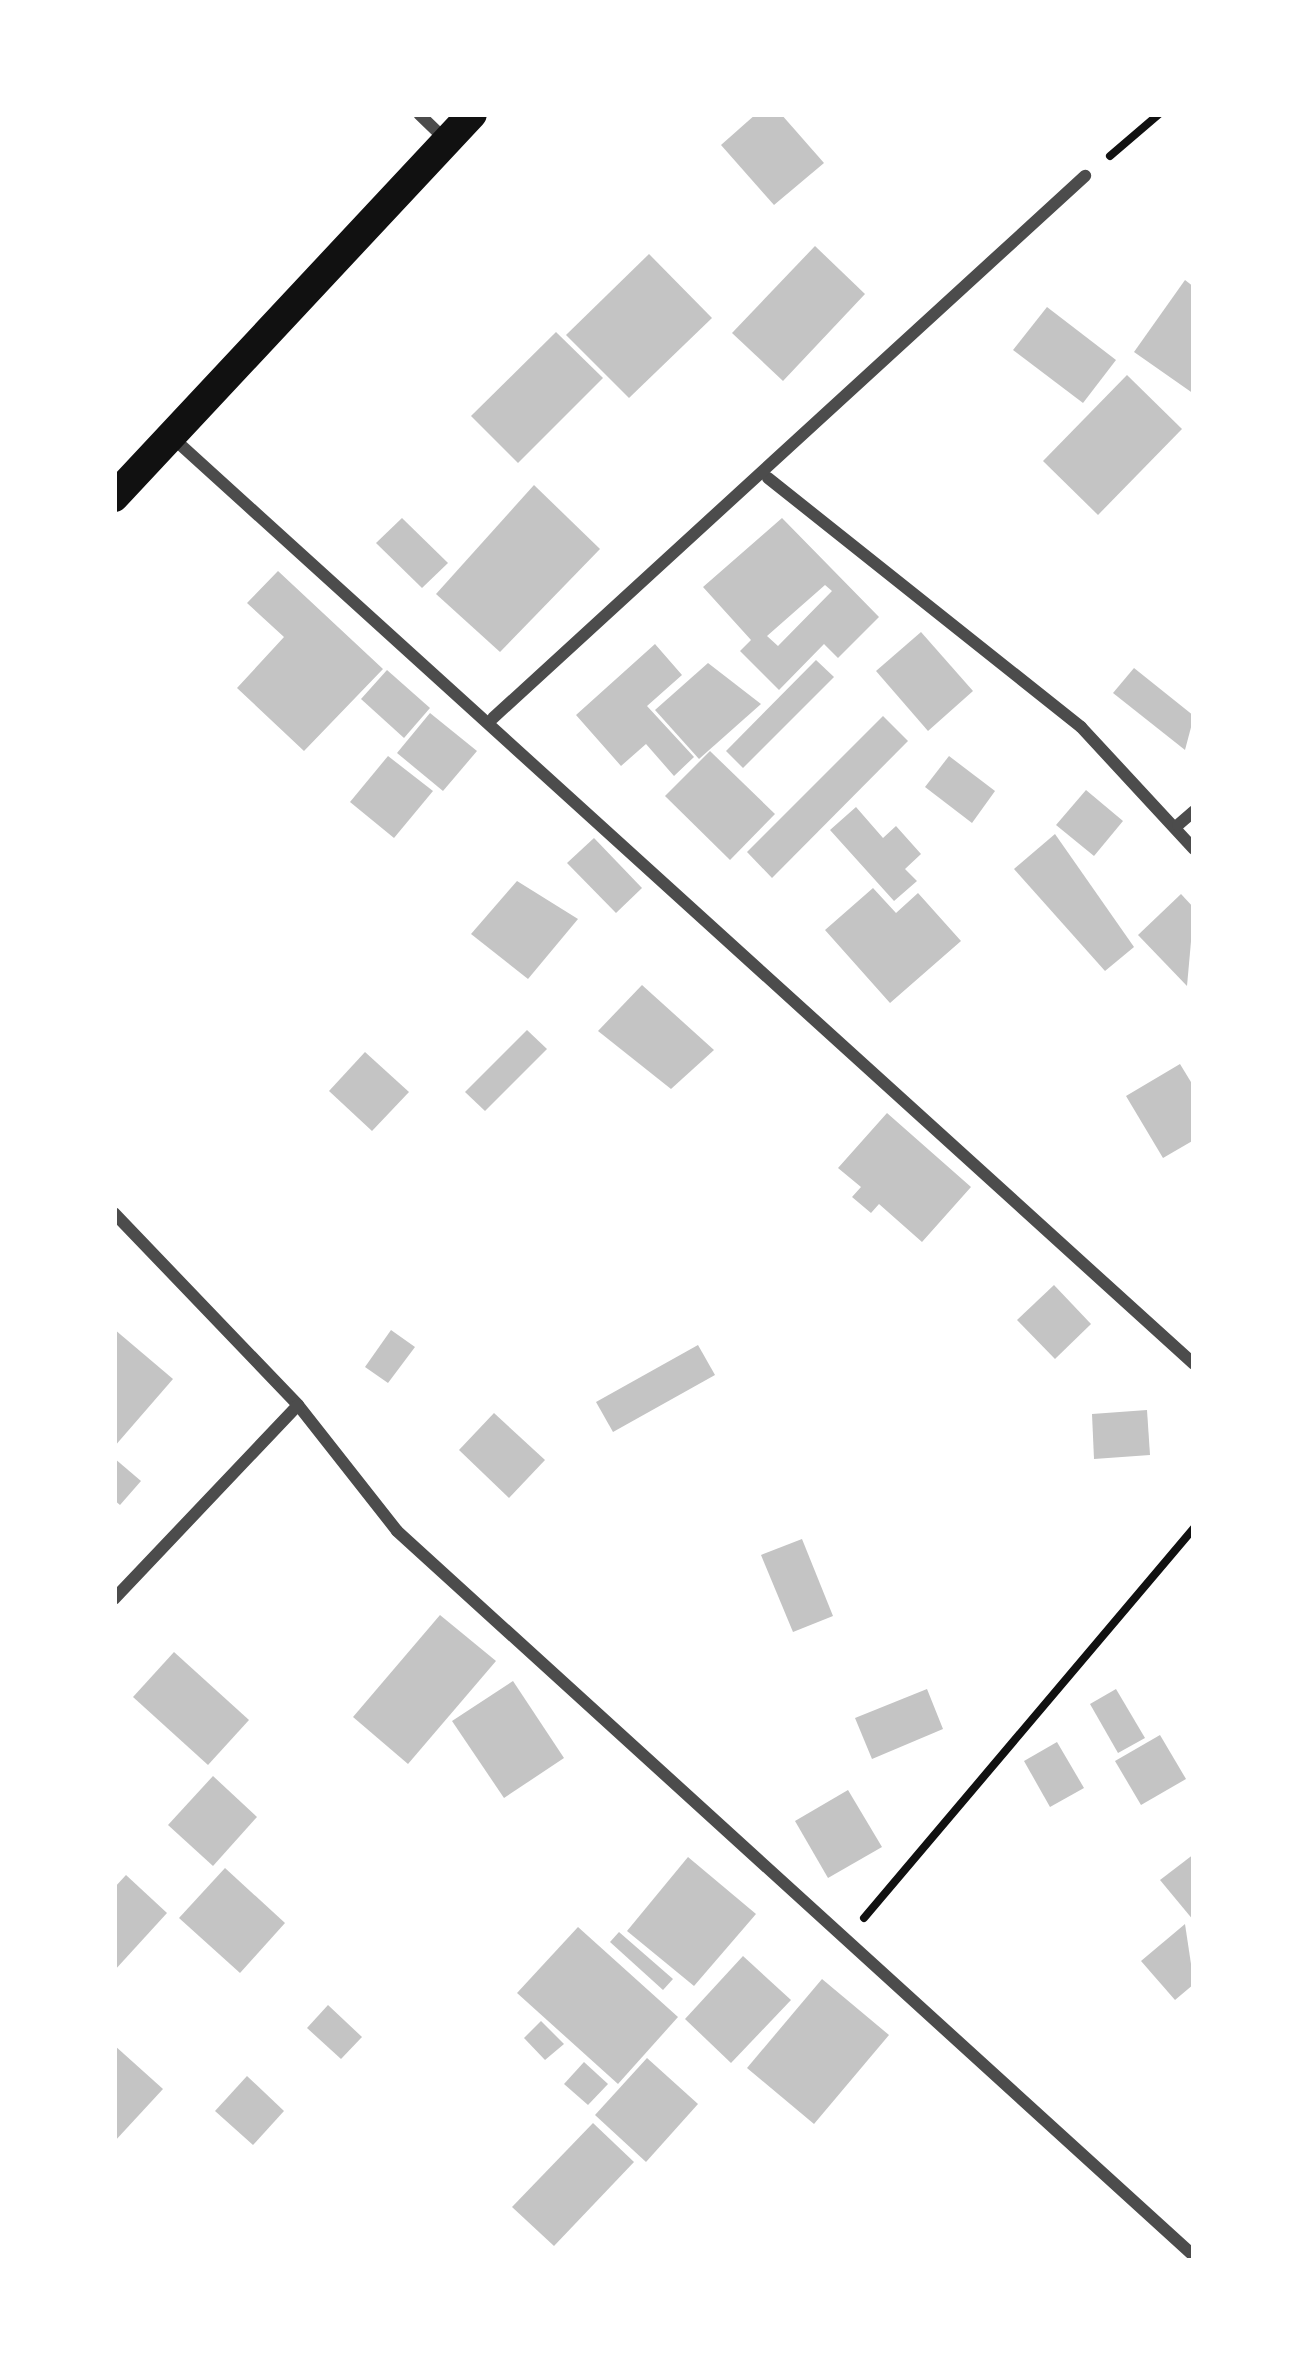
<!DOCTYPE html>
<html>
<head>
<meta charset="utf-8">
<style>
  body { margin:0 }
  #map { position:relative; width:1308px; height:2375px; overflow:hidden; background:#fff; font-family:Quicksand,sans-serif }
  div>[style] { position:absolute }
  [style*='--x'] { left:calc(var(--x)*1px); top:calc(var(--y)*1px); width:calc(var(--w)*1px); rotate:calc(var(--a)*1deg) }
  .building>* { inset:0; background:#c4c4c4 }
  .path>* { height:8px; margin:-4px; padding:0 4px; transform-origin:4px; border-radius:4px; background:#111 }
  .minor>* { height:12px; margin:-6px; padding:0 6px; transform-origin:6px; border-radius:6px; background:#4c4c4c }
  .primary>* { height:30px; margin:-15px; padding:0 15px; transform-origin:15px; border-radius:15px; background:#111 }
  span { translate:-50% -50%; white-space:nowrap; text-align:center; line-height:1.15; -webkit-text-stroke:12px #fff; paint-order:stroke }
  .frame { position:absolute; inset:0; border:117px solid #fff; pointer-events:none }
</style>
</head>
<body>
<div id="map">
  <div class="building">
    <i style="clip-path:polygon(756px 114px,781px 114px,824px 163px,774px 205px,721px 145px)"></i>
    <i style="clip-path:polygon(815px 246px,865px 294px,783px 381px,732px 333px)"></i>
    <i style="clip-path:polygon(649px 254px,712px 318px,629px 398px,566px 335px)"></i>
    <i style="clip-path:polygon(1185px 280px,1194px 287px,1194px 394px,1134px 352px)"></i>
    <i style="clip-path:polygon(1047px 307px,1116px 360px,1083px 403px,1013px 350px)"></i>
    <i style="clip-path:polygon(556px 332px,603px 378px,518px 463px,471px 416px)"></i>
    <i style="clip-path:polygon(1127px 375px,1182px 429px,1098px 515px,1043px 461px)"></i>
    <i style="clip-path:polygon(534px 485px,600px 549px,500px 652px,436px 594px)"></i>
    <i style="clip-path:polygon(402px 518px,448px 563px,422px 588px,376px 543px)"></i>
    <i style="clip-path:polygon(evenodd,782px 518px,879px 617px,838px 658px,824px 644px,779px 690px,740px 651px,751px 640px,703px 587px,782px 518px,825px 585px,832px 591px,778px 646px,767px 636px,825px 585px)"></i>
    <i style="clip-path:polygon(278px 571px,383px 669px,304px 751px,237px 688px,284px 637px,247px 603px)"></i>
    <i style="clip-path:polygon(921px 632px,973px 691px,928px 731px,876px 671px)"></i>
    <i style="clip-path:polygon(655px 644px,682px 675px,647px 706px,694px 757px,674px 776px,646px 744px,621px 766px,576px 715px)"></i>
    <i style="clip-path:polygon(816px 660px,834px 677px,743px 768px,726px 751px)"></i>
    <i style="clip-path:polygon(708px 663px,761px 704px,699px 759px,655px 710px)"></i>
    <i style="clip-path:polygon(1134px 668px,1194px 716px,1185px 750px,1113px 693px)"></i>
    <i style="clip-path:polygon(387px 670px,430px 708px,404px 738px,361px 699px)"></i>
    <i style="clip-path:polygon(430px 713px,477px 751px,443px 791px,397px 753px)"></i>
    <i style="clip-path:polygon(883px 716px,908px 741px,772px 878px,747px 852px)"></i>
    <i style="clip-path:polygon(710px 751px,775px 814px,730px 860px,665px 796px)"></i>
    <i style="clip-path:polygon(388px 756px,433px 791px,394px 838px,350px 802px)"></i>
    <i style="clip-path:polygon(949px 756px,995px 791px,972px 823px,925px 787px)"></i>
    <i style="clip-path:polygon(1086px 790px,1123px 821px,1094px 856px,1056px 825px)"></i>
    <i style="clip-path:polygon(856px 807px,883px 838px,896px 826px,921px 854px,905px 869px,917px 881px,894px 901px,830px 830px)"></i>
    <i style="clip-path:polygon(1055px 834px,1134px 947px,1105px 971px,1014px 869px)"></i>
    <i style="clip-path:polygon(594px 838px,642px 888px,616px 913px,567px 863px)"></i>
    <i style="clip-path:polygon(517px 881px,578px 919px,528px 979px,471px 934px)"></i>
    <i style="clip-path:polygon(873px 888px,896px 913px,918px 893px,961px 941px,890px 1003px,825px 930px)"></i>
    <i style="clip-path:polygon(1181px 894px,1194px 908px,1187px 986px,1138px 935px)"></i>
    <i style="clip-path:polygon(642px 985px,714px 1050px,671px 1089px,598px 1031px)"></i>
    <i style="clip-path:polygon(527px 1030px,547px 1049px,485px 1111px,465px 1092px)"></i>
    <i style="clip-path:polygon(365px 1052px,409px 1092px,372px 1131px,329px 1091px)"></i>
    <i style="clip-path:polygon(1180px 1064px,1194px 1087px,1194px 1140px,1163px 1158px,1126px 1096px)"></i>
    <i style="clip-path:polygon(887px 1113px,971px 1187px,922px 1242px,879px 1204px,871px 1213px,852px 1197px,861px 1187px,838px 1168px)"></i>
    <i style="clip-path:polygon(1054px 1285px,1091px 1324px,1055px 1359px,1017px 1320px)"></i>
    <i style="clip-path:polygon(114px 1329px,173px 1379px,114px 1447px)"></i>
    <i style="clip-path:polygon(391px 1330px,415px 1347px,388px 1383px,365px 1367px)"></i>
    <i style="clip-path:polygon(698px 1345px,715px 1375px,613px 1432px,596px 1402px)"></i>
    <i style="clip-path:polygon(1147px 1410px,1150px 1455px,1094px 1459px,1092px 1414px)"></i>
    <i style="clip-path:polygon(494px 1413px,545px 1460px,509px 1498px,459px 1450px)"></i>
    <i style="clip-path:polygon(114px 1458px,141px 1481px,120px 1505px,114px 1500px)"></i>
    <i style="clip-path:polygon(802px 1539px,833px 1616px,793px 1632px,761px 1555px)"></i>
    <i style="clip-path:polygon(440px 1615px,496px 1661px,408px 1764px,353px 1717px)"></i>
    <i style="clip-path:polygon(174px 1652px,249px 1720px,208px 1765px,133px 1697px)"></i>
    <i style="clip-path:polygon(513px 1681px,564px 1758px,504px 1798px,452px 1721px)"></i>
    <i style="clip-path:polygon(927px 1689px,943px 1729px,872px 1759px,855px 1718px)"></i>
    <i style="clip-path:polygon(1116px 1689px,1145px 1738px,1118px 1753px,1090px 1704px)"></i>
    <i style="clip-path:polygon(1160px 1735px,1186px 1779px,1141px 1805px,1115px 1761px)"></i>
    <i style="clip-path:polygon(1057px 1742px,1084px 1788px,1050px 1807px,1024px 1761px)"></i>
    <i style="clip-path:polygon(213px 1776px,257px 1817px,213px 1866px,168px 1825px)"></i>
    <i style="clip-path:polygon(848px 1790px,882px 1847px,828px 1878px,795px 1821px)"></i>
    <i style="clip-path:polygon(1194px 1854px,1194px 1921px,1160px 1880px)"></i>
    <i style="clip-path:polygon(688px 1857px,756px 1914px,694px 1986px,627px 1931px)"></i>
    <i style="clip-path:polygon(225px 1868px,285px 1923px,240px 1973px,179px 1918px)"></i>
    <i style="clip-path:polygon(126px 1875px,167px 1913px,114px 1971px,114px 1888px)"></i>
    <i style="clip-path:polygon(1185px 1924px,1194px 1984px,1175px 2000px,1141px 1961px)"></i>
    <i style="clip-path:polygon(578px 1927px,678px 2017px,618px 2084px,517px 1993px)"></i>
    <i style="clip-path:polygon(619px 1932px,673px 1979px,663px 1990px,610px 1942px)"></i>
    <i style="clip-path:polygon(743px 1956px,791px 2000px,731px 2063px,685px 2019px)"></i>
    <i style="clip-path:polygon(822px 1979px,889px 2035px,814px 2124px,747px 2068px)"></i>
    <i style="clip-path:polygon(328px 2005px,362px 2037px,341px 2059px,307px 2028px)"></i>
    <i style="clip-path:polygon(541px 2021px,564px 2044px,545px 2060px,524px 2038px)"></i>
    <i style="clip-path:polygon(114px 2045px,163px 2089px,114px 2142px)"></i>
    <i style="clip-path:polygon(647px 2058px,698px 2104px,646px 2162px,595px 2115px)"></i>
    <i style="clip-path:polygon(584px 2062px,608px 2084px,588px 2105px,564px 2084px)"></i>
    <i style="clip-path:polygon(247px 2076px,284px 2111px,253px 2145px,215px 2111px)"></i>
    <i style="clip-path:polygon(593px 2123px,634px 2162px,554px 2246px,512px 2207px)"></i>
  </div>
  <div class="path">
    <i style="--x:1110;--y:156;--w:65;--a:-40.6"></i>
    <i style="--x:864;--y:1918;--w:511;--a:-49.76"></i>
  </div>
  <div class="minor">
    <i style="--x:419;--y:114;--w:37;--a:44"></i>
    <i style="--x:173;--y:438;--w:1378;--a:42.21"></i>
    <i style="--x:768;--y:478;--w:400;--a:38.5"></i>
    <i style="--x:1081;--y:727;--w:166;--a:47.2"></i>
    <i style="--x:493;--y:718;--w:803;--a:-42.48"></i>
    <i style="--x:1178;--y:825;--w:21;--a:-41"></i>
    <i style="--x:114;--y:1213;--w:266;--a:46.2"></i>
    <i style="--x:298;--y:1405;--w:160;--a:51.8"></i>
    <i style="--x:397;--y:1531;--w:1077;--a:42.29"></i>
    <i style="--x:114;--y:1599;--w:267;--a:-46.5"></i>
  </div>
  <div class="primary">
    <i style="--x:114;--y:497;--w:524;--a:-46.93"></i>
  </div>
  <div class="frame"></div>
</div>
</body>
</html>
